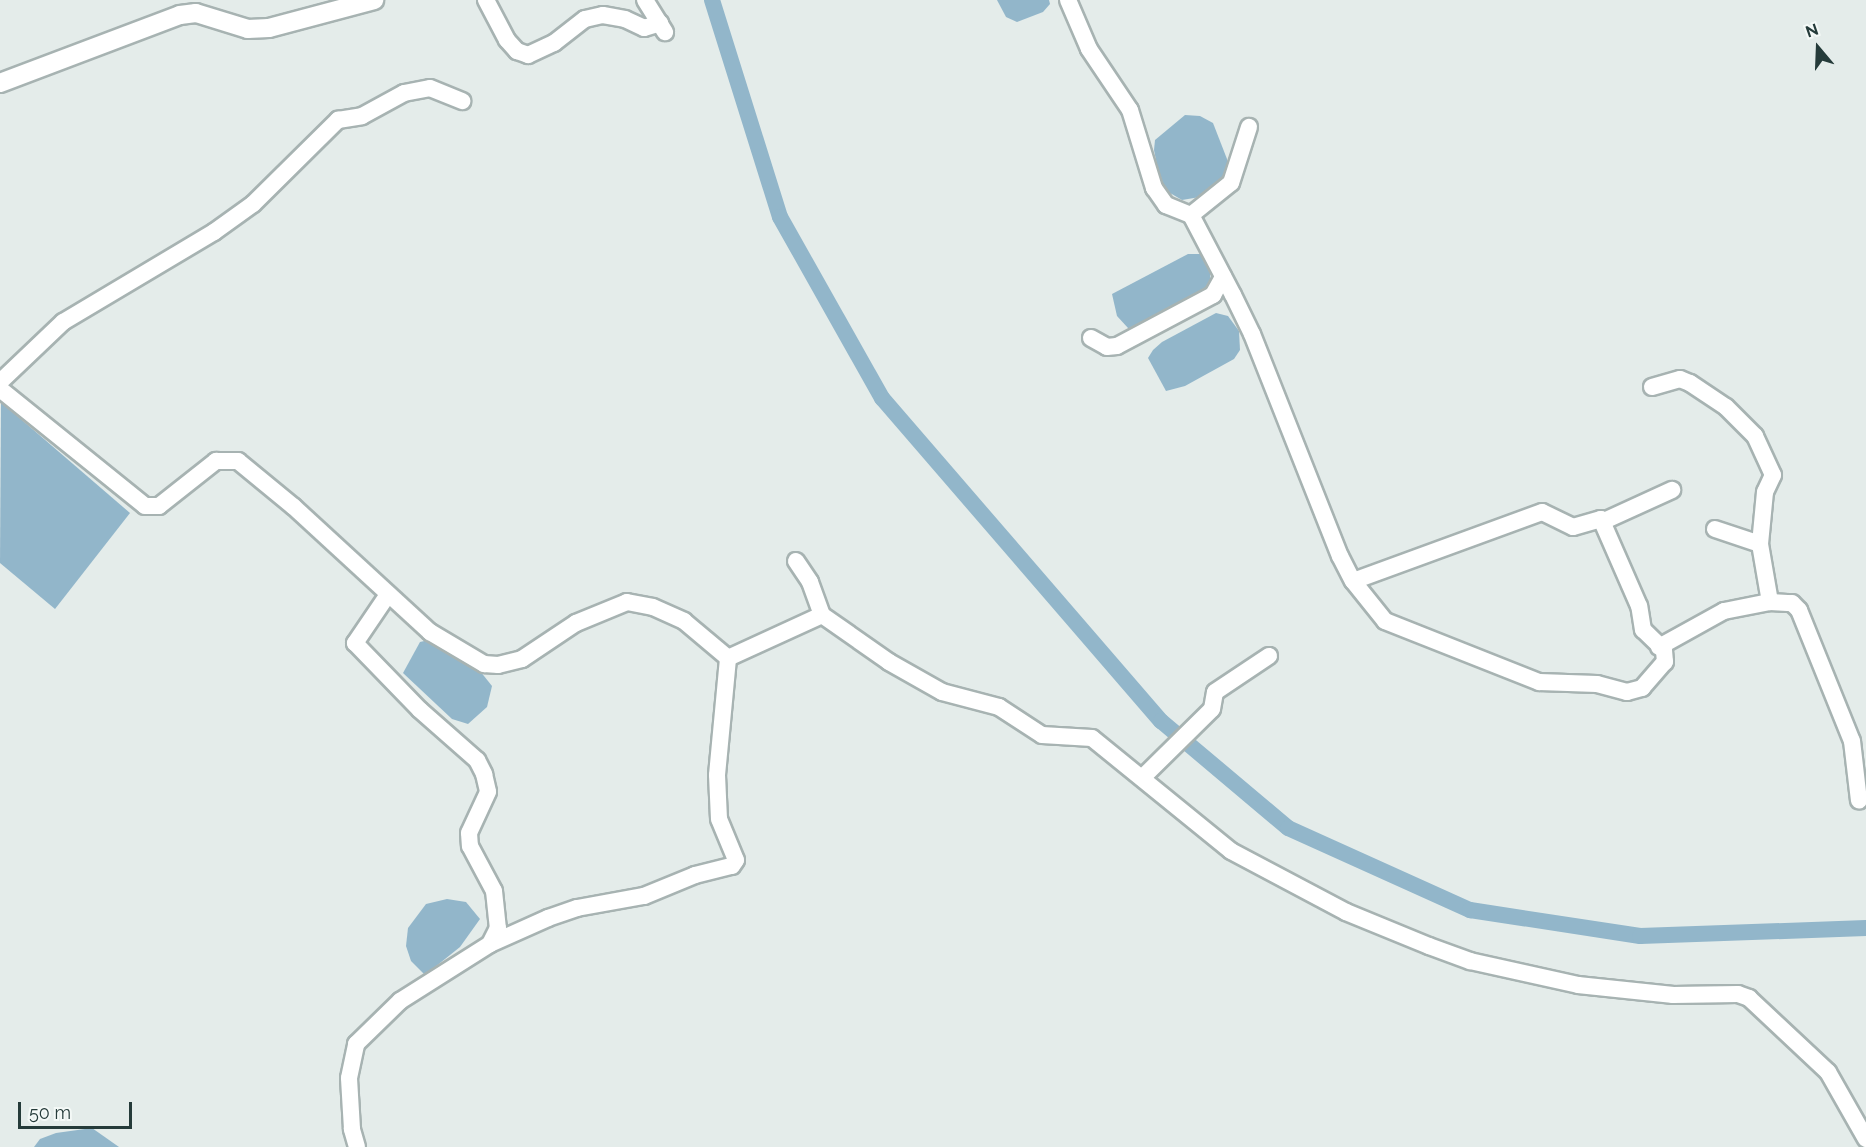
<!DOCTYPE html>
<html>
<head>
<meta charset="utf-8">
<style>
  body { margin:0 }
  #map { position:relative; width:1866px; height:1147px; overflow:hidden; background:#e4ecea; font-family:Raleway,sans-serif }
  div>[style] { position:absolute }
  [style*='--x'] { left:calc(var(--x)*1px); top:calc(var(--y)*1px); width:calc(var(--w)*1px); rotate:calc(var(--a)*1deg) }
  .water>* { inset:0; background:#92b6ca }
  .canal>* { height:16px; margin:-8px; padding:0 8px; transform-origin:8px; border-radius:8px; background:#92b6ca }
  .roads { filter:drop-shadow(2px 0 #a7b3b2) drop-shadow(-2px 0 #a7b3b2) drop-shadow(0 2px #a7b3b2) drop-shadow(0 -2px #a7b3b2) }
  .street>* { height:16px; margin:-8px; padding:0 8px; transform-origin:8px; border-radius:8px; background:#fff }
  .secondary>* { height:18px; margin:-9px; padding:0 9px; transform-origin:9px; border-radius:9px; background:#fff }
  span { translate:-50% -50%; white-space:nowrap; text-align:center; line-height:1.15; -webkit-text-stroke:4.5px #f4f9f7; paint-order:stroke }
  .north { position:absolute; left:1788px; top:18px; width:60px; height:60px; -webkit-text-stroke:4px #f4f9f7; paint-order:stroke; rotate:341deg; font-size:16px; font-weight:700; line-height:24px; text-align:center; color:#253b3a }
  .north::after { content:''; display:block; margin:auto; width:21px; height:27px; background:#253b3a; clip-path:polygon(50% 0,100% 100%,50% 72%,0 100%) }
  .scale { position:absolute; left:18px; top:1102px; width:114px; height:27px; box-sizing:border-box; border:3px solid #253b3a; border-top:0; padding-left:8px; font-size:18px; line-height:21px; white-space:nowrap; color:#253b3a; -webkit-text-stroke:4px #f4f9f7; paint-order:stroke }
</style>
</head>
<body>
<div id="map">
  <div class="water">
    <i style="clip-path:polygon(997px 0,1049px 0,1050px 4px,1043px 12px,1017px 22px,1006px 17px)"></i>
    <i style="clip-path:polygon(1185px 115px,1200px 116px,1213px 123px,1227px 159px,1230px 180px,1212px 195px,1182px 200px,1170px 193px,1160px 180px,1154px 150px,1155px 140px)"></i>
    <i style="clip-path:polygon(1188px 254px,1201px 254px,1210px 270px,1211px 289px,1135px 330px,1128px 328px,1117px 316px,1112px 294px)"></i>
    <i style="clip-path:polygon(1216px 313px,1228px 316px,1239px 331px,1240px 350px,1234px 359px,1185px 386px,1166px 391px,1148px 358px,1153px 350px,1162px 342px)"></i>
    <i style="clip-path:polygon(1px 402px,130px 513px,55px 609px,0 563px)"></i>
    <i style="clip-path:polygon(433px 639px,480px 671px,492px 686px,487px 707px,468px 724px,452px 719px,403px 673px,420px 642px)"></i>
    <i style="clip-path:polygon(447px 899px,466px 902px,480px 919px,460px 947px,425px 975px,411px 961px,406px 946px,408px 928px,426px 904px)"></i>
    <i style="clip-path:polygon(92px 1128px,119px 1147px,34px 1147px,40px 1139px,56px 1133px)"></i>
  </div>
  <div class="canal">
    <i style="--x:712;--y:0;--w:227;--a:72.6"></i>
    <i style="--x:780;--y:217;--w:208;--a:60.6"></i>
    <i style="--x:882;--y:398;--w:427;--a:49.2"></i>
    <i style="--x:1161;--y:721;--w:166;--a:40.1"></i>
    <i style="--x:1288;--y:828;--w:200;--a:24.3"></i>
    <i style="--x:1470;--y:910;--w:172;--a:8.7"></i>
    <i style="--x:1640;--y:936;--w:226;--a:-2"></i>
  </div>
  <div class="roads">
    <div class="street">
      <i style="--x:486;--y:0;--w:45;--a:62.3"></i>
      <i style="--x:507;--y:40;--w:15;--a:48"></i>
      <i style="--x:517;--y:51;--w:12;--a:20"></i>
      <i style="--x:528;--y:55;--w:29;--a:-25"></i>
      <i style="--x:554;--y:43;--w:39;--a:-38"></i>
      <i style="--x:585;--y:19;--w:18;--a:-13"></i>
      <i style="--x:603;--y:15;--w:22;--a:10"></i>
      <i style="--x:625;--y:19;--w:21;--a:25"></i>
      <i style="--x:644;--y:28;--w:17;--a:-17"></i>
      <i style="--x:645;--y:0;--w:38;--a:58"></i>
      <i style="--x:1068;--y:0;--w:53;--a:66.8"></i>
      <i style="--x:1089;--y:49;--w:73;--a:56.1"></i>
      <i style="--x:1130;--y:110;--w:82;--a:72.9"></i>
      <i style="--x:1154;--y:188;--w:21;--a:55"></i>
      <i style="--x:1166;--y:205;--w:27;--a:22"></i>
      <i style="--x:1191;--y:215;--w:90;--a:62.3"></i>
      <i style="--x:1233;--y:295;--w:43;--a:64"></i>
      <i style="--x:1252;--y:334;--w:239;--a:68.4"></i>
      <i style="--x:1340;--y:556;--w:28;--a:63"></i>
      <i style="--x:1353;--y:581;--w:51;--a:51.3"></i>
      <i style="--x:1385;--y:621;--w:166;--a:21.6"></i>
      <i style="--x:1539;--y:682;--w:58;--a:2"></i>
      <i style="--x:1597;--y:684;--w:31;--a:15"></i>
      <i style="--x:1627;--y:692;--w:16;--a:-15"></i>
      <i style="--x:1642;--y:688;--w:35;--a:-49"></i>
      <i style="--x:1665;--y:662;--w:12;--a:-95"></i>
      <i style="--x:1664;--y:650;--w:29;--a:-136"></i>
      <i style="--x:1643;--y:630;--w:24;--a:-99"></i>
      <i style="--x:1639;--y:606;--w:95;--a:-113.6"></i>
      <i style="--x:1601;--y:519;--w:29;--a:164"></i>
      <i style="--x:1573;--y:527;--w:34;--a:-154"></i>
      <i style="--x:1542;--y:512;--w:201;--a:159.9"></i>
      <i style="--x:1191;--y:215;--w:51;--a:-38.7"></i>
      <i style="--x:1231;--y:183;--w:59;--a:-72.2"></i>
      <i style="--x:1091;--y:338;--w:18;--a:29"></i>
      <i style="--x:1107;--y:347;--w:10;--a:-6"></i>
      <i style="--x:1117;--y:346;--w:109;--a:-28"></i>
      <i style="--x:1213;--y:295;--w:21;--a:-61"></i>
      <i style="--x:0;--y:382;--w:87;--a:-43.6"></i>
      <i style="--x:63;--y:322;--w:176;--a:-30.8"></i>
      <i style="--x:214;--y:232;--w:48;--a:-35.7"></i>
      <i style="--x:253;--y:204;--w:120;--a:-44.7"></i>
      <i style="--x:338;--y:120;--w:24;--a:-9"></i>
      <i style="--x:362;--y:116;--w:48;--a:-28.7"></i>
      <i style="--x:404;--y:93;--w:26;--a:-11"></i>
      <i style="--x:430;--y:88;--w:35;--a:22"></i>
      <i style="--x:1652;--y:387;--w:29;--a:-16"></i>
      <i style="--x:1680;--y:379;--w:11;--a:22"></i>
      <i style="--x:1690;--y:383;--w:43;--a:33.7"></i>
      <i style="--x:1726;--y:407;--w:41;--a:45"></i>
      <i style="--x:1755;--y:436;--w:43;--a:65.2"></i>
      <i style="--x:1773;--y:475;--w:19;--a:115"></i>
      <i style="--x:1765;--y:492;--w:52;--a:95.5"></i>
      <i style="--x:1760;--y:544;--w:59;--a:80.2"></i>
      <i style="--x:0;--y:389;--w:186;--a:38.9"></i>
      <i style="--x:145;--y:506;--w:14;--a:0"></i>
      <i style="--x:159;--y:506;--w:73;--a:-38.3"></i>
      <i style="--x:216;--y:461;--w:22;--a:0"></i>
      <i style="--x:238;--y:461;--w:72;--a:39.4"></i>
      <i style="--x:294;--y:507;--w:185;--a:42.6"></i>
      <i style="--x:430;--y:632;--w:63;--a:30.7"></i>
      <i style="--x:484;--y:664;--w:14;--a:4"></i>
      <i style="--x:498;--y:665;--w:25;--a:-14"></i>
      <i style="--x:522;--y:659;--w:65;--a:-33.7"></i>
      <i style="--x:576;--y:623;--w:55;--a:-22.4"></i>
      <i style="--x:627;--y:602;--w:26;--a:11"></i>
      <i style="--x:653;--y:607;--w:34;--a:24"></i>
      <i style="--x:684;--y:621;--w:57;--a:40.1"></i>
      <i style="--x:728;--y:658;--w:103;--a:-24.6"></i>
      <i style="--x:822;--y:615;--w:82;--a:35"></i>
      <i style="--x:889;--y:662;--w:61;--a:29.5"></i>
      <i style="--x:942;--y:692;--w:59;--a:14.7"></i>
      <i style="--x:999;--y:707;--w:51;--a:33.1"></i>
      <i style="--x:1042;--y:735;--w:50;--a:3.4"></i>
      <i style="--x:1092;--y:738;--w:179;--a:39.1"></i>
      <i style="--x:1231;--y:851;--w:130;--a:27.9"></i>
      <i style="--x:1346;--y:912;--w:90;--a:22.3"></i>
      <i style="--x:1429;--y:946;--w:44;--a:20.1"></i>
      <i style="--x:1470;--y:961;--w:111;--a:12.5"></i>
      <i style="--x:1578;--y:985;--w:96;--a:6"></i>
      <i style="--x:1673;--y:995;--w:65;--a:-0.9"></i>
      <i style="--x:1738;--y:994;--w:12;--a:20"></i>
      <i style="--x:1749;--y:998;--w:108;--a:43.1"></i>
      <i style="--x:1828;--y:1072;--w:77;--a:60.4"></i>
      <i style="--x:1604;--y:521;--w:75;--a:-24.5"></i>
      <i style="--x:1715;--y:529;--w:47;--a:18.4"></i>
      <i style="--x:796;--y:561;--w:25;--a:56"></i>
      <i style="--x:810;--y:582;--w:35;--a:70"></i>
      <i style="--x:387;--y:596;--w:57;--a:124.2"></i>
      <i style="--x:355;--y:643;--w:93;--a:45.9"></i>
      <i style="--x:420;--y:710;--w:76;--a:41.3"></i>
      <i style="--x:477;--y:760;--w:16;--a:63"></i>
      <i style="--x:484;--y:774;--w:18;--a:77"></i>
      <i style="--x:488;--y:792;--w:45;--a:114.9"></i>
      <i style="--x:469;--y:833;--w:13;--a:86"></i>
      <i style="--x:470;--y:846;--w:51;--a:61.9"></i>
      <i style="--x:494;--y:891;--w:37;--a:84"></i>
      <i style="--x:498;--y:928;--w:18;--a:117"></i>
      <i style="--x:1659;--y:647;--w:74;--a:-29"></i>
      <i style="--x:1724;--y:611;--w:47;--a:-11.1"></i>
      <i style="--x:1770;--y:602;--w:22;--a:3"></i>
      <i style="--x:1792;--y:603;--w:10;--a:45"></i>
      <i style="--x:1799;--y:610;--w:141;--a:68"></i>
      <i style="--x:1852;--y:741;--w:60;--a:83.3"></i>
      <i style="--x:1142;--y:778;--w:98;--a:-44.6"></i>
      <i style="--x:1212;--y:709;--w:17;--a:-80"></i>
      <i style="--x:1215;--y:692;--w:65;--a:-33.7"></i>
      <i style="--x:357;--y:1147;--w:19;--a:-106"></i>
      <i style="--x:352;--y:1129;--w:51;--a:-93.4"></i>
      <i style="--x:349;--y:1078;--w:35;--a:-78"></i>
      <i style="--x:356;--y:1044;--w:62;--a:-44.3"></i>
      <i style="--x:400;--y:1001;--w:107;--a:-32.3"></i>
      <i style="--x:490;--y:944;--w:64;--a:-24.1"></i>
      <i style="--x:548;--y:918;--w:31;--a:-19"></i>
      <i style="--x:577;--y:908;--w:68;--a:-10.2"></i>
      <i style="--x:644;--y:896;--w:55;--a:-22.4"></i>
      <i style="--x:695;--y:875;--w:38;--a:-14"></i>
      <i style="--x:732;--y:866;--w:7;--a:-56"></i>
      <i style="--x:736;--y:860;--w:44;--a:-112.5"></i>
      <i style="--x:719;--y:819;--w:44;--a:-92.6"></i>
      <i style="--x:717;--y:775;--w:118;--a:-84.6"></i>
    </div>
    <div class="secondary">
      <i style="--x:0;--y:83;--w:192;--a:-20.7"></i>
      <i style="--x:180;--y:15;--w:16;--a:-7"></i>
      <i style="--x:196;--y:13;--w:54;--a:17.1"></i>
      <i style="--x:248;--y:29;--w:21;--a:-3"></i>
      <i style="--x:269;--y:28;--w:109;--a:-14.9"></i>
    </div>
  </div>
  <div class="north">N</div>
  <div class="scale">50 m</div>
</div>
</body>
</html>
